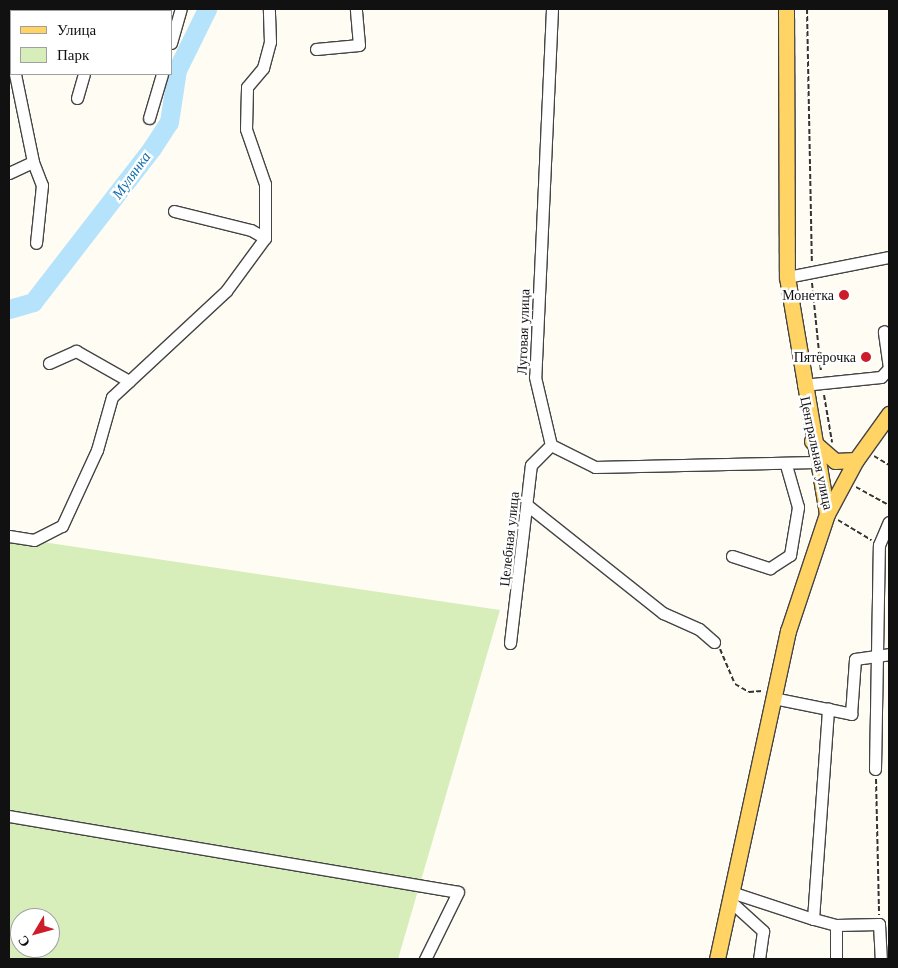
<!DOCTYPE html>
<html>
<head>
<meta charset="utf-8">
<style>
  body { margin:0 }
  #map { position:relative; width:898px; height:968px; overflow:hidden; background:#fffcf4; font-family:"Libre Baskerville",serif }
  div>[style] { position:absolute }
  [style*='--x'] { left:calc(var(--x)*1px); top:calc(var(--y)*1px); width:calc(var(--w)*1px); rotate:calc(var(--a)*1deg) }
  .green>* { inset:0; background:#d7eeba }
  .river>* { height:19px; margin:-9.5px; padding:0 9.5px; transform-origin:9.5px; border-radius:9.5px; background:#b5e3fb }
  .path>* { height:2px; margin-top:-1px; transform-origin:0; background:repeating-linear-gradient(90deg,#333 0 5px,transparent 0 7.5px) }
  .roads { filter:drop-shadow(1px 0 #444) drop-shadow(-1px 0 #444) drop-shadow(0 1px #444) drop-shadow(0 -1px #444) }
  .minor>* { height:11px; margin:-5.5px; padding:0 5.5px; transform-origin:5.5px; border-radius:5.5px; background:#fff }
  .major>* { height:15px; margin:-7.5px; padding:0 7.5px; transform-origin:7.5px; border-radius:7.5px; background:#ffd364 }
  .dots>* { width:14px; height:14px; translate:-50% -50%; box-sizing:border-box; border:2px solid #fff; border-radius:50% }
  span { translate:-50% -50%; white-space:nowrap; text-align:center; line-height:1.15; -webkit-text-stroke:5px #fff; paint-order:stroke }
  .poi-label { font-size:14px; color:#111 }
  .right { translate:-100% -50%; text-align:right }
  .street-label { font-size:14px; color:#111 }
  .water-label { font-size:15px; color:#0f6fae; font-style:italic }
  .frame { position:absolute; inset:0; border:10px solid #111; pointer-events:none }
  .legend { position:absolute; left:10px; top:10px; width:162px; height:65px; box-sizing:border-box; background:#fff; border:1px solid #a0a0a0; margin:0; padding:6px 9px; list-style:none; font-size:15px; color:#111 }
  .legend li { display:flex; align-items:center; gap:10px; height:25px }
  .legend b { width:25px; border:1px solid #a0a0a0 }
  .north { position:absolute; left:10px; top:908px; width:50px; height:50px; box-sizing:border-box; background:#fff; border:1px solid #a0a0a0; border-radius:50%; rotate:233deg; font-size:14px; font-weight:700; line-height:20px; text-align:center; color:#111 }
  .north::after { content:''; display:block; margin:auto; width:18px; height:22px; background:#cd1d2c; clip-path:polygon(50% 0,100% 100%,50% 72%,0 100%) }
</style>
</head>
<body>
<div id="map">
  <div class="green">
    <i style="clip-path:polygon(evenodd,9px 537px,500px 610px,398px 959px,9px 959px,9px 537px,20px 918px,50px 918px,50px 948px,20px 948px,20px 918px)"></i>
  </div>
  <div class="river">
    <i style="--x:9;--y:309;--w:25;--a:-16"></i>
    <i style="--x:33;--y:302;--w:195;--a:-52.3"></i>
    <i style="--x:152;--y:148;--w:31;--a:-57"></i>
    <i style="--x:169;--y:122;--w:53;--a:-81.3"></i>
    <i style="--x:177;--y:70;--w:68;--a:-63.8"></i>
  </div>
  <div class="path">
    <i style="--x:807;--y:9;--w:252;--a:88.9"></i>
    <i style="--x:812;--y:283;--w:89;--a:84.2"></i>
    <i style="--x:824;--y:395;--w:48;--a:80.3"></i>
    <i style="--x:874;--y:456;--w:17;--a:31"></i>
    <i style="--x:856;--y:487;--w:38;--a:29"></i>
    <i style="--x:838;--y:520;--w:39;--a:31"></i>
    <i style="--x:720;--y:649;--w:38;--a:67"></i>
    <i style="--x:735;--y:684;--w:16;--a:30"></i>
    <i style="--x:749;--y:692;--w:13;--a:-4"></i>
    <i style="--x:876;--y:779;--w:136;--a:88.7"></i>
  </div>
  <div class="roads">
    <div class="minor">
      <i style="--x:552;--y:9;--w:368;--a:92.6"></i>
      <i style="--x:535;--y:377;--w:70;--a:76.8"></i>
      <i style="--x:551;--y:445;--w:49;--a:26.6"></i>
      <i style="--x:595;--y:467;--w:221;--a:-1.3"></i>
      <i style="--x:102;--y:11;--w:2;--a:-63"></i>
      <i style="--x:171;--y:43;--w:35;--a:-74"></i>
      <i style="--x:316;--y:49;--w:43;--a:-5.3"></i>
      <i style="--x:359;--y:45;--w:36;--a:-95"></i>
      <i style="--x:9;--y:58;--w:5;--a:68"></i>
      <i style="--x:15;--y:74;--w:90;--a:78.4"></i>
      <i style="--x:33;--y:162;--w:25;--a:69"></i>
      <i style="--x:42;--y:185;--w:58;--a:95.9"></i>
      <i style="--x:77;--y:98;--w:25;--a:-74"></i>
      <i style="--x:149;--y:118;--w:46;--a:-73.5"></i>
      <i style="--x:9;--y:173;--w:26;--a:-25"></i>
      <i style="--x:174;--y:211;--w:79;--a:13.9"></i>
      <i style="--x:251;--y:230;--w:16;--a:30"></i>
      <i style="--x:787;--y:277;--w:104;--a:-11.1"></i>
      <i style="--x:49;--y:363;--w:30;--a:-24"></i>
      <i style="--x:76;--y:351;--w:61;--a:29.5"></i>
      <i style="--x:803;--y:385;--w:78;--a:-5.9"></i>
      <i style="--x:881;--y:377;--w:12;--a:-48"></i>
      <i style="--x:889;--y:368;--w:37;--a:-98"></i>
      <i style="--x:527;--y:505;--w:174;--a:38.5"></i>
      <i style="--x:663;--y:613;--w:39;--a:24"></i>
      <i style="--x:699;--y:629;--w:20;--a:41"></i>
      <i style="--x:9;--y:536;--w:25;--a:9"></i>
      <i style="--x:34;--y:540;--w:31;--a:-27"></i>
      <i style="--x:62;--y:526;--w:84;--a:-65.3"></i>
      <i style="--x:97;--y:450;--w:55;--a:-74.2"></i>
      <i style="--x:112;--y:397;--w:156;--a:-42.9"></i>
      <i style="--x:226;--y:291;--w:66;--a:-53.7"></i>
      <i style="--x:265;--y:238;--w:54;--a:-90"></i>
      <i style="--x:265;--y:184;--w:58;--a:-109.1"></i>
      <i style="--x:246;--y:129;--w:42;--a:-88.6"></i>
      <i style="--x:247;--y:87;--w:25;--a:-50"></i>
      <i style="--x:263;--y:68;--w:27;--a:-75"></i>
      <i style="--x:270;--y:42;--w:33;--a:-92"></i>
      <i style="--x:732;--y:556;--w:40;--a:18"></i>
      <i style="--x:770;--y:568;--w:24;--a:-33"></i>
      <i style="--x:790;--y:555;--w:49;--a:-80.5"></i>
      <i style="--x:798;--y:507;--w:44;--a:-105.9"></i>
      <i style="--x:510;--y:643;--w:179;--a:-83.3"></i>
      <i style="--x:531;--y:465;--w:28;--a:-45"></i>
      <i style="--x:773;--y:698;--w:56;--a:11.3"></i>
      <i style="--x:875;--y:769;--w:224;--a:-89"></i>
      <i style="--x:879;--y:545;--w:25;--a:-67"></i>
      <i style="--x:9;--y:816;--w:455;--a:9.6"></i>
      <i style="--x:458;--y:892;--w:75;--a:116.2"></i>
      <i style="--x:731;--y:892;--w:86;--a:18.2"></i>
      <i style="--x:730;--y:901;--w:45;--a:42.3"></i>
      <i style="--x:763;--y:931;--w:28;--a:98"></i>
      <i style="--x:836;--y:925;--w:43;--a:-1.3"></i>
      <i style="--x:879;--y:924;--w:35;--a:87"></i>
      <i style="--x:836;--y:959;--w:34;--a:-90"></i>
      <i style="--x:836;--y:925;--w:24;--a:-165"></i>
      <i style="--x:813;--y:919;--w:211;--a:-85.9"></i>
      <i style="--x:828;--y:709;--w:24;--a:12"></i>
      <i style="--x:851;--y:714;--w:55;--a:-85.8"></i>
      <i style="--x:855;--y:659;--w:34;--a:-8"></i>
    </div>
    <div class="major">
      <i style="--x:786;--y:9;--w:268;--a:89.8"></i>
      <i style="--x:787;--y:277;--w:240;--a:80.4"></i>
      <i style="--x:812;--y:441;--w:30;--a:41"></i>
      <i style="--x:835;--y:461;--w:21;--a:-3"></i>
      <i style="--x:856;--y:460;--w:57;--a:-54.3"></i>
      <i style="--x:717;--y:959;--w:336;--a:-77.8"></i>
      <i style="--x:788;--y:631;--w:123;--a:-71.6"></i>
      <i style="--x:827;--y:514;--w:61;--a:-61.8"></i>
    </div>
  </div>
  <div class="dots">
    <i style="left:844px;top:295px;background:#cd1d2c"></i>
    <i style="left:866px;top:357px;background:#cd1d2c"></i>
  </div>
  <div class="poi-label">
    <span class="right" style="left:834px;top:295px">Монетка</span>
    <span class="right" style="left:856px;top:357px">Пятёрочка</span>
  </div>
  <div class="street-label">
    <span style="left:523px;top:332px;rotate:-88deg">Луговая улица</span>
    <span style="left:817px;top:453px;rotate:78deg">Центральная улица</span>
    <span style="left:509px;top:539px;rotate:-84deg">Целебная улица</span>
  </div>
  <div class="water-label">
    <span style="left:131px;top:175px;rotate:-54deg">Мулянка</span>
  </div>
  <div class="frame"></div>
  <ul class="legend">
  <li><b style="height:6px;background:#ffd364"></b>Улица</li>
  <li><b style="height:14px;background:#d7eeba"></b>Парк</li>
  </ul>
  <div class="north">С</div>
</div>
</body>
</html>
